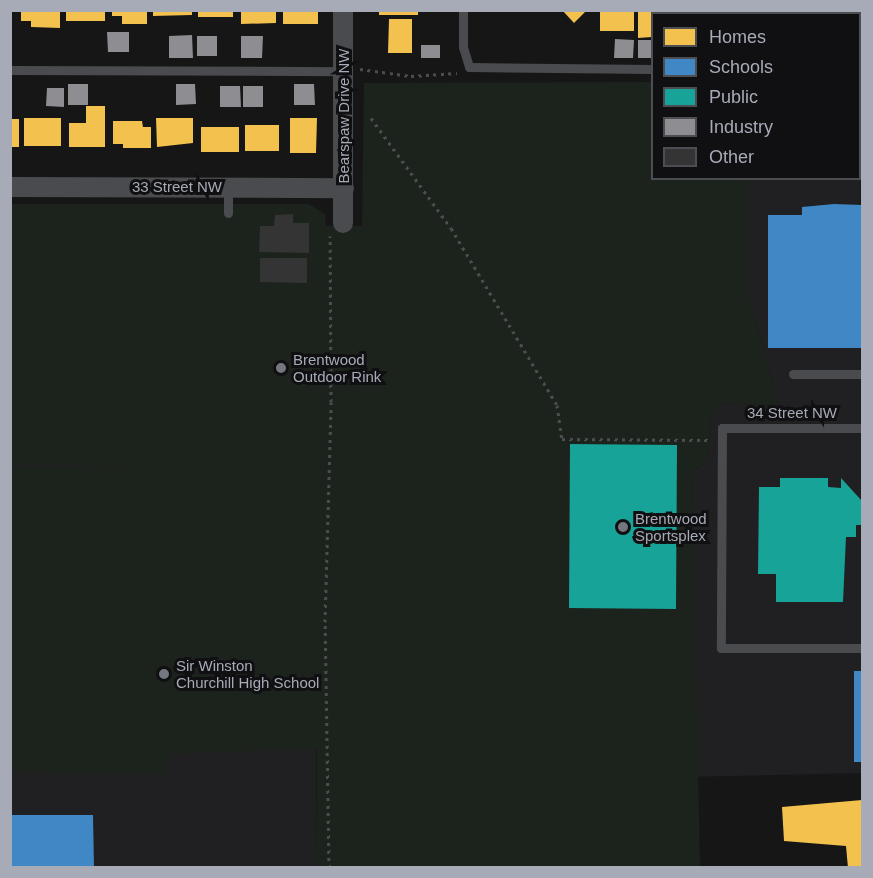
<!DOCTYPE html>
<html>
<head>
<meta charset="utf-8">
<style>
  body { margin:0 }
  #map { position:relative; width:873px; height:878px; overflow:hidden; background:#161616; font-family:Arial,sans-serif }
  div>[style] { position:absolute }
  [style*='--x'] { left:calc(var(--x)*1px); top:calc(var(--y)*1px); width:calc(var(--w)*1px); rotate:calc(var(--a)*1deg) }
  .built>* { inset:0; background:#202022 }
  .green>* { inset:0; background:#1c231d }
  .homes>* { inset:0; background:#f2c14e }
  .schools>* { inset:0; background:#3f88c5 }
  .public>* { inset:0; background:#17a398 }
  .industry>* { inset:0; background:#8d8d92 }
  .building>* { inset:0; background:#343435 }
  .path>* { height:3px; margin-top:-1.5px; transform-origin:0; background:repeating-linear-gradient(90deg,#4c4d51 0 3px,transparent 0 7.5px) }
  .lane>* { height:9px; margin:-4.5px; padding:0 4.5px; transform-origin:4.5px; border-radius:4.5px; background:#4a4b4f }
  .street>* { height:20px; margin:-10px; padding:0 10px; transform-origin:10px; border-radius:10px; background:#4a4b4f }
  .dots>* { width:16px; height:16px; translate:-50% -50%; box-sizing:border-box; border:3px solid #101012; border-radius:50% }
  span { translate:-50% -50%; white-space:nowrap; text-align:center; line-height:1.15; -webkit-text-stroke:6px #101012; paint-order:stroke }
  .street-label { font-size:15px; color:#a7abb7 }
  .poi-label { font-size:15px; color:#a7abb7 }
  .left { translate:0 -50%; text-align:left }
  .frame { position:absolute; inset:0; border:12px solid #a7abb7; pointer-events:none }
  .legend { position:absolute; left:651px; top:12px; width:210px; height:168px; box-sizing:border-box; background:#101012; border:2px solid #4c4e54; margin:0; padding:8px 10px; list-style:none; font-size:18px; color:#a7abb7 }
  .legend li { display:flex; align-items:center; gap:12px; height:30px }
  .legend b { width:30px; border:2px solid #4c4e54 }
</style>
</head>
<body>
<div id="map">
  <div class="built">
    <i style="clip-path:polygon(860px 82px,862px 773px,687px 777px,335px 868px,693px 617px,692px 472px,708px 460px,711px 416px,722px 403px,779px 406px,749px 296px,749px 179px,860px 178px)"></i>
    <i style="clip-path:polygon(317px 463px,316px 867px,11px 867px,10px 464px)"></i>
  </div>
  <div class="green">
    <i style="clip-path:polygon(652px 82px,652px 178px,749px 179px,749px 296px,779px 406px,722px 403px,711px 416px,708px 460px,692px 472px,700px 867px,316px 867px,317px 749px,168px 754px,167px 774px,11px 772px,11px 466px,167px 464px,11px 464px,11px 204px,309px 204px,325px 214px,326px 226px,362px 226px,364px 83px)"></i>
  </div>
  <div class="homes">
    <i style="clip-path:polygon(21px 10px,60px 10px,60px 28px,31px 27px,31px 21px,21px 21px)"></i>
    <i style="clip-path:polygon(66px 10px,105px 10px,105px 21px,66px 21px)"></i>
    <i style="clip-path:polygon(112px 10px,147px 10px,147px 24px,122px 24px,122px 16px,112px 16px)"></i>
    <i style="clip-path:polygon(153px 10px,192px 10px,192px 15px,153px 16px)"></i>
    <i style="clip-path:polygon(198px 10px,233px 10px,233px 17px,198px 17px)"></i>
    <i style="clip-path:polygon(241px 10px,276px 10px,276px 23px,241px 24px)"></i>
    <i style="clip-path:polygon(283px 10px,318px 10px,318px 24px,283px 24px)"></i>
    <i style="clip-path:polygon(379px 10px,418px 10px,418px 15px,379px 15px)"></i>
    <i style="clip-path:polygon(562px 10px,587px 10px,574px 23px)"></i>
    <i style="clip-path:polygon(600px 10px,634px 10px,634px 31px,600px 31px)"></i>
    <i style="clip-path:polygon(638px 10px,674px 10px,674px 14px,652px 14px,652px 37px,638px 38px)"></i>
    <i style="clip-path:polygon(678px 10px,712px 10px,712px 14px,678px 14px)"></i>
    <i style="clip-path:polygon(719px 10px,751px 10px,751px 14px,719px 14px)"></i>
    <i style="clip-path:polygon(771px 10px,805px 10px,805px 14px,771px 14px)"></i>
    <i style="clip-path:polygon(389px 19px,412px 19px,412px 53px,388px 53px)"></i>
    <i style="clip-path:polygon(86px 106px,105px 106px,105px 147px,69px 147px,69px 123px,86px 123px)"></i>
    <i style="clip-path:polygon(24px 118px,61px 118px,61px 146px,24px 146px)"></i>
    <i style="clip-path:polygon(156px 118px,193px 118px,193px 143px,157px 147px)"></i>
    <i style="clip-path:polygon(290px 118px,317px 118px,316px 153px,290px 153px)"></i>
    <i style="clip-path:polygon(10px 119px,19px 119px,19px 147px,10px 147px)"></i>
    <i style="clip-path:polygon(113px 121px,142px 121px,143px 127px,151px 127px,151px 148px,123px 148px,123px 144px,113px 144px)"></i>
    <i style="clip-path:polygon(245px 125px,279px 125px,279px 151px,245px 151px)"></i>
    <i style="clip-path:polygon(201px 127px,239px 127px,239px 152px,201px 152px)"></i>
    <i style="clip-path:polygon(862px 800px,862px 868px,848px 868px,846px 846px,784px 841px,782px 807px)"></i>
  </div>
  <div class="schools">
    <i style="clip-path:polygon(834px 204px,862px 205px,862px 348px,768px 348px,768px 215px,802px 215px,802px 207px)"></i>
    <i style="clip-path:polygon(854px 671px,862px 671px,862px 762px,854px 762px)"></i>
    <i style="clip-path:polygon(10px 815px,93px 815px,94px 868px,10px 868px)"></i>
  </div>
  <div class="public">
    <i style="clip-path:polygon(570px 444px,677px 445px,676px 609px,569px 608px)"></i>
    <i style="clip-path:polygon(780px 478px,828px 478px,828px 487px,841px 488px,841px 478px,862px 501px,862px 525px,856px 525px,856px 537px,846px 537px,843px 602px,776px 602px,776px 574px,758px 574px,759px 487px,780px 487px)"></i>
  </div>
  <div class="industry">
    <i style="clip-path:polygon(107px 32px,129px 32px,129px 52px,108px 52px)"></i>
    <i style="clip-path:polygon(192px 35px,193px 58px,169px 58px,169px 36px)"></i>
    <i style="clip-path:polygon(197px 36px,217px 36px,217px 56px,197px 56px)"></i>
    <i style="clip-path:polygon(241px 36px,263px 36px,262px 58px,241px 58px)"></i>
    <i style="clip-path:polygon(615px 39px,634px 40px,633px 58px,614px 58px)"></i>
    <i style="clip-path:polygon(638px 40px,652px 40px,652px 58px,638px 58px)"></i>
    <i style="clip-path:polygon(421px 45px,440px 45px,440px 58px,421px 58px)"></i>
    <i style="clip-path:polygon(68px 84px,88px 84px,88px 105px,68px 105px)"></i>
    <i style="clip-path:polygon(176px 84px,195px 84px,196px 104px,176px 105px)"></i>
    <i style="clip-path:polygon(294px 84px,314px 84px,315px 105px,294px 105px)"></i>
    <i style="clip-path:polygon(220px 86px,240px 86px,241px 107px,220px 107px)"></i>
    <i style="clip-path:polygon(243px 86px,263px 86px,263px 107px,243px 107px)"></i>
    <i style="clip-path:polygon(47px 88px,64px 88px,64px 107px,46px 106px)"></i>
  </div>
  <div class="building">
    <i style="clip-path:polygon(293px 214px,293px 223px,309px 223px,309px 253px,259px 252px,260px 226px,274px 226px,275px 215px)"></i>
    <i style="clip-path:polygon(260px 258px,307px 258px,307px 283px,260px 282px)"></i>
  </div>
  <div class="path">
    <i style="--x:755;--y:10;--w:4;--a:90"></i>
    <i style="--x:360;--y:69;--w:51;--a:7.8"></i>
    <i style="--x:411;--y:76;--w:46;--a:-3.7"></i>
    <i style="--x:371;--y:118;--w:136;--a:54"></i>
    <i style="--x:451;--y:228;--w:206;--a:59.1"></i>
    <i style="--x:557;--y:405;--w:34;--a:82"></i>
    <i style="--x:562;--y:439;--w:149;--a:0.4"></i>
    <i style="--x:329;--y:868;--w:246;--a:-90.9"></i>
    <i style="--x:325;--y:622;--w:220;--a:-88.4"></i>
    <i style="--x:331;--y:402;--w:166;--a:-90.3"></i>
  </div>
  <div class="lane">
    <i style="--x:463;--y:10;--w:37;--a:90"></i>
    <i style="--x:463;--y:47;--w:21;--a:73"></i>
    <i style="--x:469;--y:67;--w:183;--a:0.6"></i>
    <i style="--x:860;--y:68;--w:2;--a:0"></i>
    <i style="--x:10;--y:70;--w:335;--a:0.2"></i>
    <i style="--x:228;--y:187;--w:26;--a:90"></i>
    <i style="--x:793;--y:374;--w:69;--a:0"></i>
    <i style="--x:862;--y:428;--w:140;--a:180"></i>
    <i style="--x:722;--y:428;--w:220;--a:90.3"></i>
    <i style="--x:721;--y:648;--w:141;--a:0"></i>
  </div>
  <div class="street">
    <i style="--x:10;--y:187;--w:334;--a:0.2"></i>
    <i style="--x:343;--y:223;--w:213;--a:-90"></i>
  </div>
  <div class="dots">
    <i style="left:281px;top:368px;background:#74777f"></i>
    <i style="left:623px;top:527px;background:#74777f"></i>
    <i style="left:164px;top:674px;background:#74777f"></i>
  </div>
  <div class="street-label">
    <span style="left:344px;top:116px;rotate:-90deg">Bearspaw Drive NW</span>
    <span style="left:177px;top:187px">33 Street NW</span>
    <span style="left:792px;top:413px">34 Street NW</span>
  </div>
  <div class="poi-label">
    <span class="left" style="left:293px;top:368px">Brentwood<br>Outdoor Rink</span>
    <span class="left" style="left:635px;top:527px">Brentwood<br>Sportsplex</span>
    <span class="left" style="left:176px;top:674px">Sir Winston<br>Churchill High School</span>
  </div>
  <div class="frame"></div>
  <ul class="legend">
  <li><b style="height:16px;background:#f2c14e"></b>Homes</li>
  <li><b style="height:16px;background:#3f88c5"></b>Schools</li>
  <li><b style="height:16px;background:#17a398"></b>Public</li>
  <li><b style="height:16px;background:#8d8d92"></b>Industry</li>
  <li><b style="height:16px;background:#343435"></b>Other</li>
  </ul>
</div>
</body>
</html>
